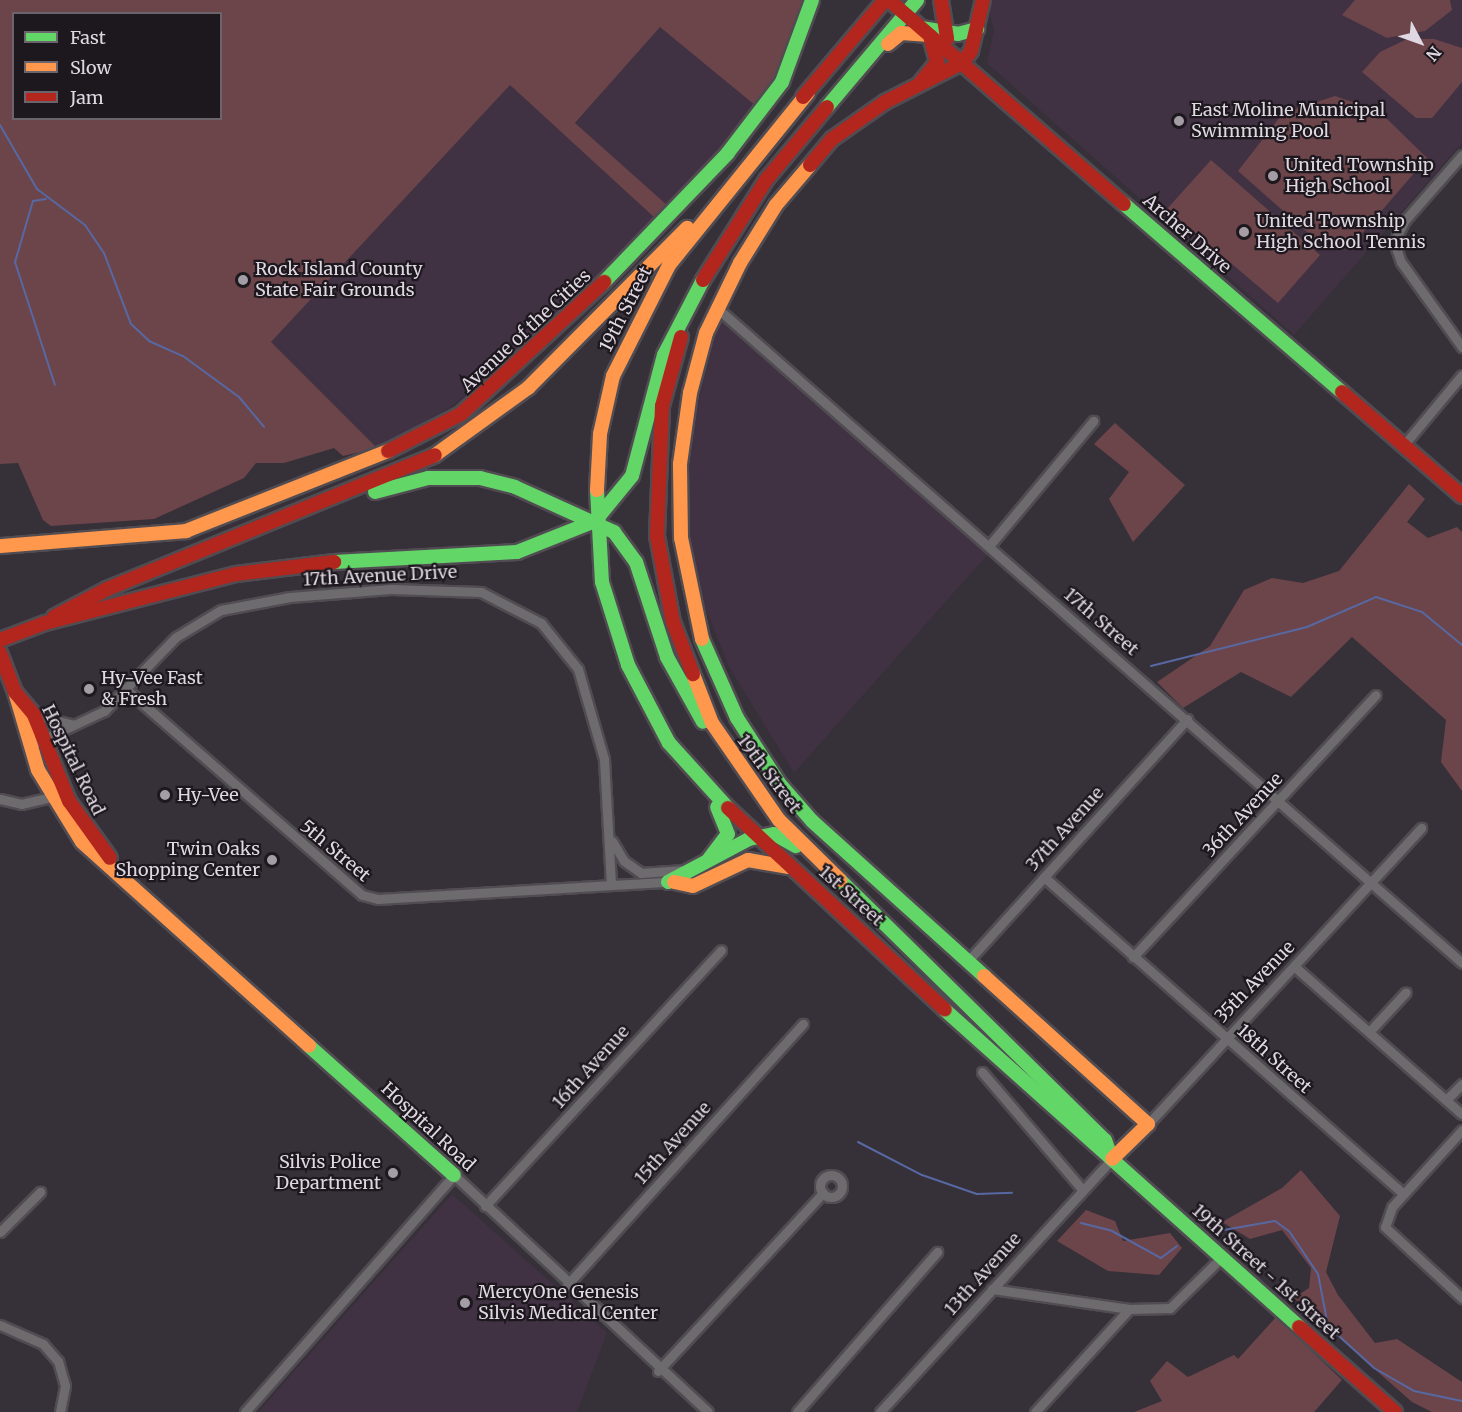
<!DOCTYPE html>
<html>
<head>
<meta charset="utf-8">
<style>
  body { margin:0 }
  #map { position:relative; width:1462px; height:1412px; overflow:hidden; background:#363038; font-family:Merriweather,serif }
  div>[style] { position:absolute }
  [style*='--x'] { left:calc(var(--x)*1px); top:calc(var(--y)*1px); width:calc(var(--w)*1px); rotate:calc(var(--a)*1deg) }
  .built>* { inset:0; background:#403143 }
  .green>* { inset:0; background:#6c454b }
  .stream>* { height:2px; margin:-1px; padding:0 1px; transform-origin:1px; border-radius:1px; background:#5768a2 }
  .roads { filter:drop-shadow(2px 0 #504c52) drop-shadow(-2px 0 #504c52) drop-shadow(0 2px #504c52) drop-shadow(0 -2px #504c52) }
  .street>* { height:9px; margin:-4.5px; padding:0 4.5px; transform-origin:4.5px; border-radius:4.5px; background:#6e6b6e }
  .street>.ring { margin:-4.5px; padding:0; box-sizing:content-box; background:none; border:9px solid #6e6b6e; border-radius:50% }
  .fast>* { height:14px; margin:-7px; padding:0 7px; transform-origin:7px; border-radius:7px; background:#63d668 }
  .slow>* { height:14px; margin:-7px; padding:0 7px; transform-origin:7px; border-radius:7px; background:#ff974d }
  .jam>* { height:14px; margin:-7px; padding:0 7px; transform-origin:7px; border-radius:7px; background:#b3261e }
  .dots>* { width:16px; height:16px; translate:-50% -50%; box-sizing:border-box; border:3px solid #1d171e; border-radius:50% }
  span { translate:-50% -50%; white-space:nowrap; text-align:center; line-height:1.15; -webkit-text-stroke:4.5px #1d171e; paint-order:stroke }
  .poi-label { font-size:18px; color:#dfd7e1 }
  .left { translate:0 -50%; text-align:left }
  .right { translate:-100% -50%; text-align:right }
  .street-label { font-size:18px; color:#dfd7e1 }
  .legend { position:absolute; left:12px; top:12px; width:210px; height:108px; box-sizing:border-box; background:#1d171e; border:2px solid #6b646c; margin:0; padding:8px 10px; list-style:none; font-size:18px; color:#dfd7e1 }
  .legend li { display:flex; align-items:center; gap:12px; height:30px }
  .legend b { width:30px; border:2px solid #6b646c }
  .north { position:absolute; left:1390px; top:12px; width:60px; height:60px; -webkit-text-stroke:4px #1d171e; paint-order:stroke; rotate:131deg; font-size:16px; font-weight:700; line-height:24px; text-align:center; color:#dfd7e1 }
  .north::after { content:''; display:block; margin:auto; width:21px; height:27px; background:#dfd7e1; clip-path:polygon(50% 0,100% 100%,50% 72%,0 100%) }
</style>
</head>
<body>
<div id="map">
  <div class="built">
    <i style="clip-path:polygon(986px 0,1462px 0,1462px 143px,1294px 335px,987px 63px,994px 30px)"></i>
    <i style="clip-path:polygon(660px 26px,756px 106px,668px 207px,575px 124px)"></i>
    <i style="clip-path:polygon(510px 85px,656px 219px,504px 365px,449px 408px,377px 448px,271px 342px)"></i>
    <i style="clip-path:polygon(720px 317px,996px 545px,794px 773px,729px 667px,696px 584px,687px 508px,689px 439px)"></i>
    <i style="clip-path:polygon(452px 1194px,607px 1333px,577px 1412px,258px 1412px)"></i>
  </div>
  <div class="green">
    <i style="clip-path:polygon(evenodd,0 0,804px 0,778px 74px,756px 106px,660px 27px,575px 123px,668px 206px,656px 219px,510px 85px,271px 342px,377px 448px,343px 456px,334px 448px,284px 463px,256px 463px,244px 478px,154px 519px,51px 526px,43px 520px,18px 463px,0 464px,0 0,14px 14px,220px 14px,220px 118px,14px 118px,14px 14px)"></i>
    <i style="clip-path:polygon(1355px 0,1450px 0,1452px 10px,1425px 31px,1387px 38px,1342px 15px)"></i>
    <i style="clip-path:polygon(1407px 39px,1434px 39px,1462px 48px,1462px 82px,1432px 118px,1416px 118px,1362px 72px,1380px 52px)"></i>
    <i style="clip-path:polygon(1335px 96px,1379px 111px,1427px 158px,1360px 236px,1334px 247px,1314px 238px,1238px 171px,1283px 113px)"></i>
    <i style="clip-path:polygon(1211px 160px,1320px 255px,1278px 303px,1167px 209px)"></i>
    <i style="clip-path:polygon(1115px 423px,1185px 485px,1133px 542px,1109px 499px,1129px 472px,1094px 444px)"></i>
    <i style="clip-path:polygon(1409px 484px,1425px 499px,1407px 522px,1428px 538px,1457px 527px,1462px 532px,1462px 791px,1441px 762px,1446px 720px,1352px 637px,1291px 697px,1241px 672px,1183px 708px,1157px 682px,1210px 646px,1244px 590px,1272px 578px,1303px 583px,1339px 571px)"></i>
    <i style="clip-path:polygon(1301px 1170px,1340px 1216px,1326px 1272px,1338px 1295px,1375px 1343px,1397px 1339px,1462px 1382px,1462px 1412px,1432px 1412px,1412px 1402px,1294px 1298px,1309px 1288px,1311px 1268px,1282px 1230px,1250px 1239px,1222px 1222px,1282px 1188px)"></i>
    <i style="clip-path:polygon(1086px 1210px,1115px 1221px,1123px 1241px,1170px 1233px,1182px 1248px,1159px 1275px,1108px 1271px,1057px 1241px)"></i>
    <i style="clip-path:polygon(1276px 1317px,1342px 1380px,1314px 1412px,1134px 1412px,1162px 1401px,1150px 1381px,1167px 1361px,1188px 1377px,1234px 1355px,1238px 1359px)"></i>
  </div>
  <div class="stream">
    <i style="--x:0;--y:125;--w:74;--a:60"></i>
    <i style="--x:37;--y:189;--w:60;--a:36.9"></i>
    <i style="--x:85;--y:225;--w:34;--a:56"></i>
    <i style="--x:104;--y:253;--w:76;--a:69.2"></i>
    <i style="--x:131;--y:324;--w:25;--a:43"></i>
    <i style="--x:149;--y:341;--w:37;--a:24"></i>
    <i style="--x:183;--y:356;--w:69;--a:36.2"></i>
    <i style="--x:239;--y:397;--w:39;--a:50"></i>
    <i style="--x:46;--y:199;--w:13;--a:171"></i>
    <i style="--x:33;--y:201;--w:64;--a:106.4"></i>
    <i style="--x:15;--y:262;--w:129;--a:72"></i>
    <i style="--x:1151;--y:666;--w:161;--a:-14"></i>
    <i style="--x:1307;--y:627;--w:75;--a:-23.5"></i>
    <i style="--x:1376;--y:597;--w:48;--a:18.1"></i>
    <i style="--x:1422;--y:612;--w:52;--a:39.5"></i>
    <i style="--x:858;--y:1142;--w:72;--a:27.3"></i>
    <i style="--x:922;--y:1175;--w:58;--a:19.1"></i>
    <i style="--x:977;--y:1194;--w:35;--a:-2"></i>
    <i style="--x:1081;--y:1223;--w:32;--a:14"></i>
    <i style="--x:1112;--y:1231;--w:56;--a:28.9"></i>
    <i style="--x:1161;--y:1258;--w:20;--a:-37"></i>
    <i style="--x:1218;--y:1231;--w:58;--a:-10"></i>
    <i style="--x:1275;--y:1221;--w:17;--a:36"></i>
    <i style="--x:1289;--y:1231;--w:52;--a:56"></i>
    <i style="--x:1318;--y:1274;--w:53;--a:79.1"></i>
    <i style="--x:1328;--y:1326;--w:62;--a:42.4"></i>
    <i style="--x:1374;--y:1368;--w:46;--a:29.9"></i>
    <i style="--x:1414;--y:1391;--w:49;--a:11.8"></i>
  </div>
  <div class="roads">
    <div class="street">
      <i style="--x:1462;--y:155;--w:86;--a:131.2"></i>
      <i style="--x:1405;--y:220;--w:25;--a:117"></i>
      <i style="--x:1394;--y:242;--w:21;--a:71"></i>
      <i style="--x:1401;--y:262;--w:105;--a:54.3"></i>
      <i style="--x:717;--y:308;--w:992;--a:41.32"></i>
      <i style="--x:1403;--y:446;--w:92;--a:-50.3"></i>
      <i style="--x:989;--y:546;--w:163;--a:-50.2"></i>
      <i style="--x:127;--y:690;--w:312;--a:41.1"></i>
      <i style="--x:362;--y:895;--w:16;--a:14"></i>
      <i style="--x:378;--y:899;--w:290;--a:-3.4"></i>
      <i style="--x:34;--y:715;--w:41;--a:14"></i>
      <i style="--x:31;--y:745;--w:81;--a:-25"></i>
      <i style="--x:104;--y:711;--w:103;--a:-45.8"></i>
      <i style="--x:176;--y:637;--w:52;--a:-31"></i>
      <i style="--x:221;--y:610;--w:70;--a:-10.7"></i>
      <i style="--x:290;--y:597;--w:101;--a:-4.5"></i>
      <i style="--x:391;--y:589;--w:90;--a:1.9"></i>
      <i style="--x:481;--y:592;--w:68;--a:27.3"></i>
      <i style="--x:541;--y:623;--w:59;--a:51.2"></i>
      <i style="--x:578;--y:669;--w:94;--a:73.9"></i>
      <i style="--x:604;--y:759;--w:126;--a:86.8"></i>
      <i style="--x:0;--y:799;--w:22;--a:13"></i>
      <i style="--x:21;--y:804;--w:32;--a:-13"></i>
      <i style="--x:612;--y:841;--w:23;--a:59"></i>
      <i style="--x:624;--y:861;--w:21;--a:35"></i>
      <i style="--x:641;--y:873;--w:43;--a:-4"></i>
      <i style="--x:1044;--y:877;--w:478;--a:41.4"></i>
      <i style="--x:1133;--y:957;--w:357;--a:-47.2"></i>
      <i style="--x:967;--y:962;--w:328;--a:-47.8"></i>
      <i style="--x:1295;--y:967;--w:222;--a:41.4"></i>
      <i style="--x:1369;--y:1032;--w:54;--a:-47.2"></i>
      <i style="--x:982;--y:1072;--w:154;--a:49.5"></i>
      <i style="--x:1446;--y:1100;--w:23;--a:-45"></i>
      <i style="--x:1148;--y:1124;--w:403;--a:-47.3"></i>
      <i style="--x:1462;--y:1130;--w:104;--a:132.3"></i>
      <i style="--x:1392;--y:1207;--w:21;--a:109"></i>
      <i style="--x:1385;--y:1227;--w:105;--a:42.7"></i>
      <i class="ring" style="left:820px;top:1175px;width:13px;height:13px"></i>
      <i style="--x:485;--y:1206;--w:348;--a:-47.3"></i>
      <i style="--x:0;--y:1232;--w:57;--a:-45"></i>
      <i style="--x:567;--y:1285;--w:352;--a:-47.9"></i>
      <i style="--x:992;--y:1289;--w:138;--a:8.3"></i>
      <i style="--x:0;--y:1325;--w:47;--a:23.8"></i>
      <i style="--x:43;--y:1344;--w:23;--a:49"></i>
      <i style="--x:58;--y:1361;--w:26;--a:74"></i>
      <i style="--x:65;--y:1386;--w:26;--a:101"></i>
      <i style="--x:658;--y:1371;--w:243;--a:-47.2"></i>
      <i style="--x:245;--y:1412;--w:316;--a:-48.6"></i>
      <i style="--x:454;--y:1175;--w:347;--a:43"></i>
      <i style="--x:797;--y:1412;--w:213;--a:-48.8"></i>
      <i style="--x:880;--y:1412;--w:343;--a:-47.5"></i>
      <i style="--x:1035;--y:1412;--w:139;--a:-47.6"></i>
      <i style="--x:1129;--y:1309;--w:41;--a:-1.4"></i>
      <i style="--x:1170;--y:1308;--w:74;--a:-44.5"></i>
    </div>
    <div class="fast">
      <i style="--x:921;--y:28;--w:37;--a:9"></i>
      <i style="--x:958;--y:34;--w:20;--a:-15"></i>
      <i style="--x:827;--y:107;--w:140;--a:-49.9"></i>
      <i style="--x:1124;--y:204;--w:288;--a:40.8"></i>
      <i style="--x:604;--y:282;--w:178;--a:-46.1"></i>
      <i style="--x:727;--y:154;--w:91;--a:-52.6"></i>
      <i style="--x:782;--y:82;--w:87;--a:-69.9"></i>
      <i style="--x:597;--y:490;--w:92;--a:86.9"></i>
      <i style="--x:602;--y:582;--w:87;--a:72.6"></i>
      <i style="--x:628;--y:665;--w:88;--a:62.3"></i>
      <i style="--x:669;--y:743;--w:88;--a:47.8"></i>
      <i style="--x:375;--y:492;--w:55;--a:-14.8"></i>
      <i style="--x:428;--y:478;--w:52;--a:0"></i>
      <i style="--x:480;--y:478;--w:36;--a:14"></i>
      <i style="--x:515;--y:487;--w:109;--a:24.4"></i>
      <i style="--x:614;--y:532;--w:37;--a:54"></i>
      <i style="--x:636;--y:562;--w:100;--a:71.9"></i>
      <i style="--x:667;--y:657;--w:74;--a:61"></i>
      <i style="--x:334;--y:562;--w:183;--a:-3.1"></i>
      <i style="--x:517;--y:552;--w:84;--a:-21.7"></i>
      <i style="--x:595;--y:521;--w:58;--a:-50.6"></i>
      <i style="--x:632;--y:476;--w:125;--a:-75.2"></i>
      <i style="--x:664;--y:355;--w:85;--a:-62.5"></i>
      <i style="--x:702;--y:639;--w:86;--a:66.1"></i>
      <i style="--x:737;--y:718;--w:77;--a:57.1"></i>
      <i style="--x:779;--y:783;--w:50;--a:49"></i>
      <i style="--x:812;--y:821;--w:232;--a:42"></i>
      <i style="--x:709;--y:859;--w:31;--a:-53"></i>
      <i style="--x:728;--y:834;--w:29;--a:-112"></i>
      <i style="--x:840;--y:880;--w:371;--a:44.5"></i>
      <i style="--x:1105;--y:1140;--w:20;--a:70"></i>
      <i style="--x:668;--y:882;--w:92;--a:-28"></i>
      <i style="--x:749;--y:839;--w:25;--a:-11"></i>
      <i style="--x:774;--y:834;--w:25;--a:29"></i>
      <i style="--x:945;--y:1010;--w:475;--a:41.8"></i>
      <i style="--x:309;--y:1046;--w:194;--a:41.7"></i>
    </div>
    <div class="slow">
      <i style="--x:888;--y:44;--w:17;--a:-40"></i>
      <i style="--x:901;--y:33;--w:28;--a:4"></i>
      <i style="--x:435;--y:455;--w:115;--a:-35.8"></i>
      <i style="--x:528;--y:388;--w:226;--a:-45.2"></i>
      <i style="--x:597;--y:490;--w:56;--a:-86.9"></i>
      <i style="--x:600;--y:434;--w:59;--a:-77.4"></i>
      <i style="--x:613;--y:376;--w:124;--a:-63.2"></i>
      <i style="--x:669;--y:265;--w:221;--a:-51.1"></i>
      <i style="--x:0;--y:546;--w:187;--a:-4.6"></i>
      <i style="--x:186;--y:531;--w:217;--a:-21.6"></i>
      <i style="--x:702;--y:639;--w:103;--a:-101.7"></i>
      <i style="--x:681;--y:538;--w:74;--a:-90.8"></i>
      <i style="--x:680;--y:464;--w:72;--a:-82"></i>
      <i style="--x:690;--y:393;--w:62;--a:-75.1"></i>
      <i style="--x:706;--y:333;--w:78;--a:-64.1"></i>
      <i style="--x:740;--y:263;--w:68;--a:-58.2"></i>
      <i style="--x:776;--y:205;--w:52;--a:-49.6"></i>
      <i style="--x:693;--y:674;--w:53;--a:68.8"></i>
      <i style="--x:712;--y:723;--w:118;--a:55.4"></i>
      <i style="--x:779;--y:820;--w:86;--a:44.5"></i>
      <i style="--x:15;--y:692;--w:81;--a:73.6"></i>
      <i style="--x:38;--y:770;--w:84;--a:58.6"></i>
      <i style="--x:82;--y:842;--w:305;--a:41.9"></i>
      <i style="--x:674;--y:882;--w:19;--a:12"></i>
      <i style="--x:693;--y:886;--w:61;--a:-25.3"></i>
      <i style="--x:748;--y:860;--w:40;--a:10"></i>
      <i style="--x:984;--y:976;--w:221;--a:42.1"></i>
      <i style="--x:1148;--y:1124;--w:50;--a:135.8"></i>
    </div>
    <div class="jam">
      <i style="--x:889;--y:0;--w:311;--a:41"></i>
      <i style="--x:941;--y:0;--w:39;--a:81"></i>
      <i style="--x:921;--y:82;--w:26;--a:-51"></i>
      <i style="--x:937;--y:62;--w:27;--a:-105"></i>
      <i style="--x:803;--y:97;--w:127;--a:-49.8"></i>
      <i style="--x:810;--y:165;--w:34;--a:-50"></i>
      <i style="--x:832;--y:139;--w:65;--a:-34.9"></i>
      <i style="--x:885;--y:102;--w:86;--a:-26.9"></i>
      <i style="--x:962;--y:63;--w:15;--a:-53"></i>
      <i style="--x:971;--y:51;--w:52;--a:-76.8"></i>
      <i style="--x:703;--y:280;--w:118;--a:-57.8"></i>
      <i style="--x:766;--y:180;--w:95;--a:-50.1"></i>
      <i style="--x:681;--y:337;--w:72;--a:105.4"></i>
      <i style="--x:662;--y:406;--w:130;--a:92.2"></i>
      <i style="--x:657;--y:536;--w:87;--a:79.5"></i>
      <i style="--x:673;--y:622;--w:56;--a:69"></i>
      <i style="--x:1342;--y:392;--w:159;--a:40.9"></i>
      <i style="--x:388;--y:451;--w:82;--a:-26.9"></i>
      <i style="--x:461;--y:414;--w:195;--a:-42.7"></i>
      <i style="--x:54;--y:617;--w:60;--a:-27.8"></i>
      <i style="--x:107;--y:589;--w:354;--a:-22.2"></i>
      <i style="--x:0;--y:640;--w:48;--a:-20.7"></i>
      <i style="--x:45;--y:623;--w:197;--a:-14.4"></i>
      <i style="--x:236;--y:574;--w:99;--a:-7"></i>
      <i style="--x:0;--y:653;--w:42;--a:69"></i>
      <i style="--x:15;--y:692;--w:30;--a:50"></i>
      <i style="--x:34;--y:715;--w:93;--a:67.9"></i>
      <i style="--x:69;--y:801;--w:70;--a:54.3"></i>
      <i style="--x:728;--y:808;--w:296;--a:42.9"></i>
      <i style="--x:1299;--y:1327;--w:128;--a:41.5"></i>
    </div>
  </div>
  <div class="dots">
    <i style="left:1179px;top:121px;background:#a49da6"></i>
    <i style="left:1273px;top:176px;background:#a49da6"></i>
    <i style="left:1244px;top:232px;background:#a49da6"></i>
    <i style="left:243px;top:280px;background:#a49da6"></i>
    <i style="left:89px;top:689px;background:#a49da6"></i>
    <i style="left:165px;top:795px;background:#a49da6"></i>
    <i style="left:272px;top:860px;background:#a49da6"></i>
    <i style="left:393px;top:1173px;background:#a49da6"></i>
    <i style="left:465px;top:1303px;background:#a49da6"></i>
  </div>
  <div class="poi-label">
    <span class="left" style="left:1191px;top:121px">East Moline Municipal<br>Swimming Pool</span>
    <span class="left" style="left:1285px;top:176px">United Township<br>High School</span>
    <span class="left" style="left:1256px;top:232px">United Township<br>High School Tennis</span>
    <span class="left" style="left:255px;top:280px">Rock Island County<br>State Fair Grounds</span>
    <span class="left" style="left:101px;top:689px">Hy-Vee Fast<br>&amp; Fresh</span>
    <span class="left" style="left:177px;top:795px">Hy-Vee</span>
    <span class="right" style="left:260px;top:860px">Twin Oaks<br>Shopping Center</span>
    <span class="right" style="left:381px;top:1173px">Silvis Police<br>Department</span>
    <span class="left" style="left:478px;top:1303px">MercyOne Genesis<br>Silvis Medical Center</span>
  </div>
  <div class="street-label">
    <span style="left:1187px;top:234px;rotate:41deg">Archer Drive</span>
    <span style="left:626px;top:309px;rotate:-63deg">19th Street</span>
    <span style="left:526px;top:331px;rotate:-43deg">Avenue of the Cities</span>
    <span style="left:380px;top:576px;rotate:-3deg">17th Avenue Drive</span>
    <span style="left:1101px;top:622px;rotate:41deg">17th Street</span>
    <span style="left:73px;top:760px;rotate:64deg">Hospital Road</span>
    <span style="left:769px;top:774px;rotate:53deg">19th Street</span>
    <span style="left:1243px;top:815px;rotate:-47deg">36th Avenue</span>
    <span style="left:1065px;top:829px;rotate:-48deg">37th Avenue</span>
    <span style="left:335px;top:851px;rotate:40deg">5th Street</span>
    <span style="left:851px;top:896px;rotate:42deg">1st Street</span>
    <span style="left:1255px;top:982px;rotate:-46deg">35th Avenue</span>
    <span style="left:1274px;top:1059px;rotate:42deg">18th Street</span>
    <span style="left:591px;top:1067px;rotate:-48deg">16th Avenue</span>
    <span style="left:428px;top:1127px;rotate:43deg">Hospital Road</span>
    <span style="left:673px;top:1143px;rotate:-48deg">15th Avenue</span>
    <span style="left:1266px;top:1272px;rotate:42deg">19th Street - 1st Street</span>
    <span style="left:983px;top:1274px;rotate:-48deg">13th Avenue</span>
  </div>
  <ul class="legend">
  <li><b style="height:8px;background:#63d668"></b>Fast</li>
  <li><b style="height:8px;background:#ff974d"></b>Slow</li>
  <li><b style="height:8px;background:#b3261e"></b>Jam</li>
  </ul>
  <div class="north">N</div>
</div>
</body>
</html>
